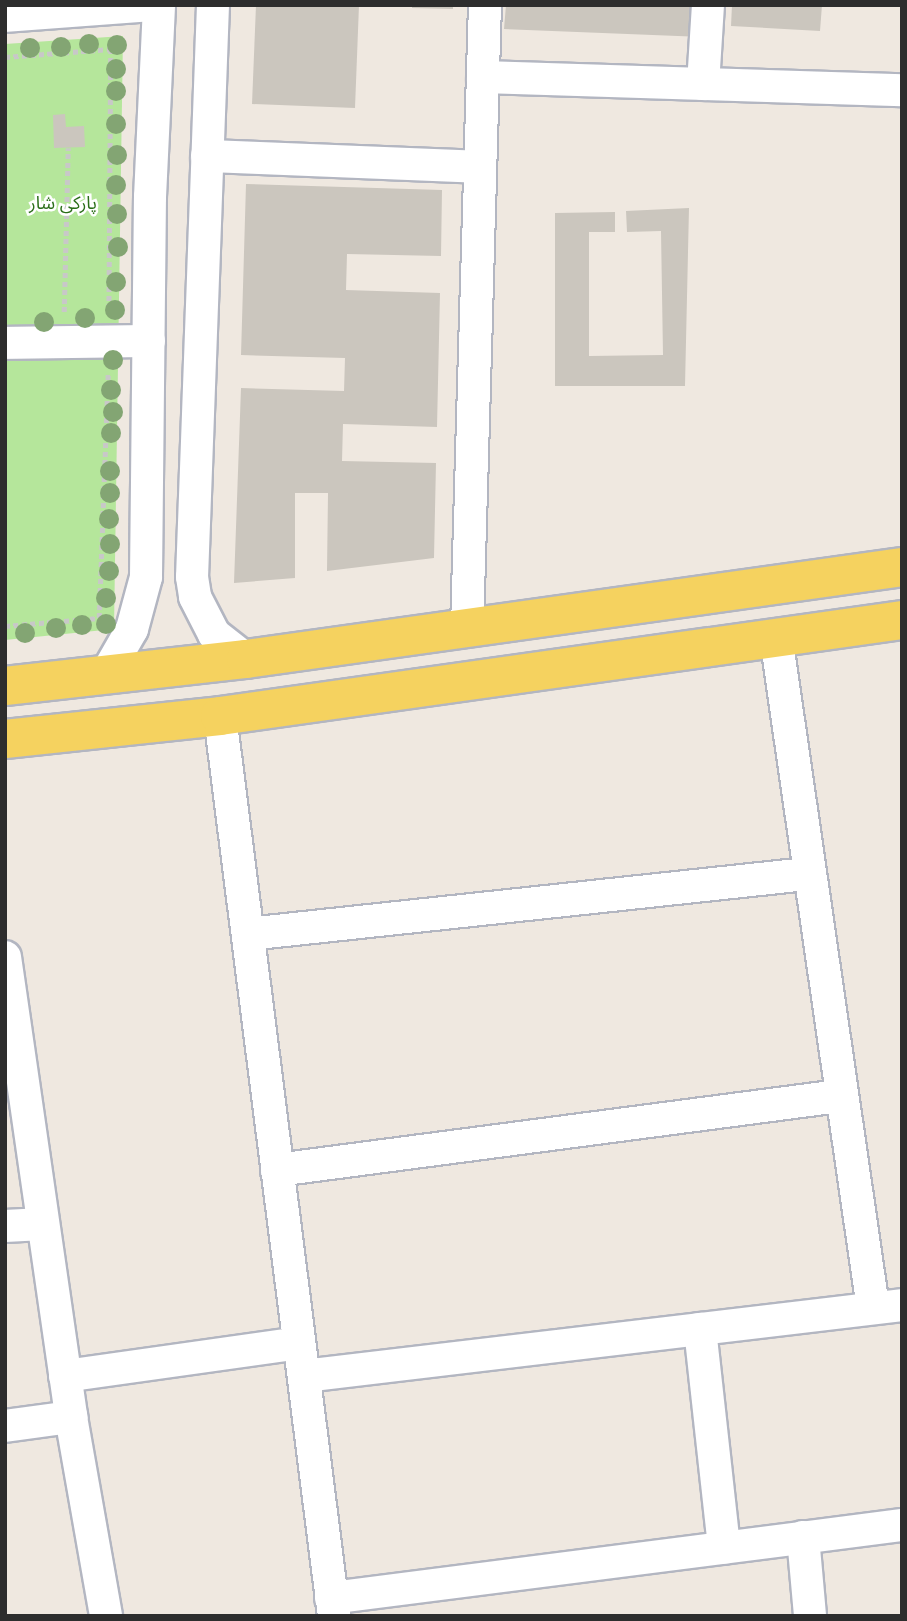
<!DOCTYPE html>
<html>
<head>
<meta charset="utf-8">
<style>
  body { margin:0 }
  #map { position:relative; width:907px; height:1621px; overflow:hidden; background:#efe8e0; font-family:Montserrat,"Noto Sans Arabic",sans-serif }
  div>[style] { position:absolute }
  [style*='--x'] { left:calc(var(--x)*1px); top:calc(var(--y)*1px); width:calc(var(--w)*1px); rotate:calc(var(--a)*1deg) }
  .green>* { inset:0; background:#b5e69b }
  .building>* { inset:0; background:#cbc6be }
  .path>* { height:4.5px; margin-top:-2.25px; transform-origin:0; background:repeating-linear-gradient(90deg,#c8c8c8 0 5px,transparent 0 8.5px) }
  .roads { filter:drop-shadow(2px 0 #b3b6c1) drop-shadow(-2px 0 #b3b6c1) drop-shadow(0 2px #b3b6c1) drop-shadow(0 -2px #b3b6c1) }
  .minor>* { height:32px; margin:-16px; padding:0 16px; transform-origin:16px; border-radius:16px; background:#fff }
  .major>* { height:38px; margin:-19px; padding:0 19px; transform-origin:19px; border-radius:19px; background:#f5d25f }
  .trees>* { width:20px; height:20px; margin:-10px; border-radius:50%; background:#83a573 }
  span { translate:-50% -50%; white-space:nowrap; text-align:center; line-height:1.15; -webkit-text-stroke:5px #fff; paint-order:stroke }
  .park-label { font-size:18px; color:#2b6f19 }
  .frame { position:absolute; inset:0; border:7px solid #2d2d2d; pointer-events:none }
</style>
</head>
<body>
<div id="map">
  <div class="green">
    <i style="clip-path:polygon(123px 36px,114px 629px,5px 640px,5px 44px)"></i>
  </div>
  <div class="building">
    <i style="clip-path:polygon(256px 5px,359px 5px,355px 108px,252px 104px)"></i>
    <i style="clip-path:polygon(412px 5px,453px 5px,453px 9px,412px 8px)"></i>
    <i style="clip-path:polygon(506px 5px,704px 5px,703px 37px,504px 29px)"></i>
    <i style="clip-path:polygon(732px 5px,822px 5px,820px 31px,731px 26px)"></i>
    <i style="clip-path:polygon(65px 114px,66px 127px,84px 126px,85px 147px,54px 148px,53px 115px)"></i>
    <i style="clip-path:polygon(246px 184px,442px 190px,441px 256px,347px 254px,346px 290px,440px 293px,437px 427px,343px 424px,342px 461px,436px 463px,434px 558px,327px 571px,328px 493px,295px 493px,295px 578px,234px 583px,241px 388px,344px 391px,345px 358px,241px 355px)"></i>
    <i style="clip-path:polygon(689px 208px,685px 386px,555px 386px,555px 213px,615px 212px,615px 232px,589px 232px,589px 356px,663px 355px,661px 231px,627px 232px,626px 211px)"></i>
  </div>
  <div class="path">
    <i style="--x:5;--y:57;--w:106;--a:-4.3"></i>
    <i style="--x:111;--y:49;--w:265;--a:90.4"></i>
    <i style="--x:64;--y:312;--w:164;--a:-88.6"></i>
    <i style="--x:5;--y:626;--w:94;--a:-4.9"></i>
    <i style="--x:99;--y:618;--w:246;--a:-87.9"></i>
  </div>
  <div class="roads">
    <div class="minor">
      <i style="--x:213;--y:5;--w:572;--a:92.1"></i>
      <i style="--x:192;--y:577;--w:20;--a:81"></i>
      <i style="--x:195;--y:597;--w:42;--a:62.8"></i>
      <i style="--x:214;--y:634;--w:41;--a:38"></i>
      <i style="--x:5;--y:16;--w:145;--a:-4.3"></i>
      <i style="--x:483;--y:77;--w:419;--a:1.8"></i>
      <i style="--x:703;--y:84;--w:79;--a:-86.4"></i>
      <i style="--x:207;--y:156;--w:273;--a:2.3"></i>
      <i style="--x:5;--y:343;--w:144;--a:-0.8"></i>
      <i style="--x:467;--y:628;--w:623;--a:-88.35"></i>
      <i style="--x:776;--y:637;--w:678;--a:81.77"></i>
      <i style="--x:105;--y:676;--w:54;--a:-60.1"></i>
      <i style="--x:132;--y:629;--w:54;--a:-74.9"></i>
      <i style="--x:146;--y:577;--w:380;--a:-89.4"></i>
      <i style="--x:150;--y:197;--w:192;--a:-87.3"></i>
      <i style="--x:220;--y:716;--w:907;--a:82.78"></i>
      <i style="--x:248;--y:934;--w:562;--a:-6.13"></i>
      <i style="--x:5;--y:957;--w:465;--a:81.8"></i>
      <i style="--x:71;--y:1417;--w:202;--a:80"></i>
      <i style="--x:277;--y:1170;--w:567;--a:-7.5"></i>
      <i style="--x:5;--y:1226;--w:38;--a:-3"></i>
      <i style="--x:700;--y:1329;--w:220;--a:83.7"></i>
      <i style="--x:65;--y:1376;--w:236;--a:-8"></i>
      <i style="--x:304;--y:1376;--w:602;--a:-6.77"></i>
      <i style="--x:5;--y:1426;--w:67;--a:-7.8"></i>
      <i style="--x:803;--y:1537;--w:79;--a:84.9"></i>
      <i style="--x:331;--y:1598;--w:576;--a:-7.29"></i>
    </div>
    <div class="major">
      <i style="--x:5;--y:686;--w:243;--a:-6.4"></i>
      <i style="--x:246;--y:659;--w:662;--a:-7.98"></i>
      <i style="--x:5;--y:739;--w:216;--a:-6.1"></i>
      <i style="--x:220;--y:716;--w:689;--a:-8.01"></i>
    </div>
  </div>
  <div class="trees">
    <i style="left:89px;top:44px"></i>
    <i style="left:117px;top:45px"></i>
    <i style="left:61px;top:47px"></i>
    <i style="left:30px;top:48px"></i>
    <i style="left:116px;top:69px"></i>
    <i style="left:116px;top:91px"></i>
    <i style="left:116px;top:124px"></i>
    <i style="left:117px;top:155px"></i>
    <i style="left:116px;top:185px"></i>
    <i style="left:117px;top:214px"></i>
    <i style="left:118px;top:247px"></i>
    <i style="left:116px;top:282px"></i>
    <i style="left:115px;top:310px"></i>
    <i style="left:85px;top:318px"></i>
    <i style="left:44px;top:322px"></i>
    <i style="left:113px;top:360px"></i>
    <i style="left:111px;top:390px"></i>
    <i style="left:113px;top:412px"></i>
    <i style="left:111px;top:433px"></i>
    <i style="left:110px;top:471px"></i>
    <i style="left:110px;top:493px"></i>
    <i style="left:109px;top:519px"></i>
    <i style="left:110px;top:544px"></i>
    <i style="left:109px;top:571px"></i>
    <i style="left:106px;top:598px"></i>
    <i style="left:106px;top:624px"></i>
    <i style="left:82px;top:625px"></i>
    <i style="left:56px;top:628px"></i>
    <i style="left:25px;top:633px"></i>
  </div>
  <div class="park-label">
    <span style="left:63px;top:203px">پارکی شار</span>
  </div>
  <div class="frame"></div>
</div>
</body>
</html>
